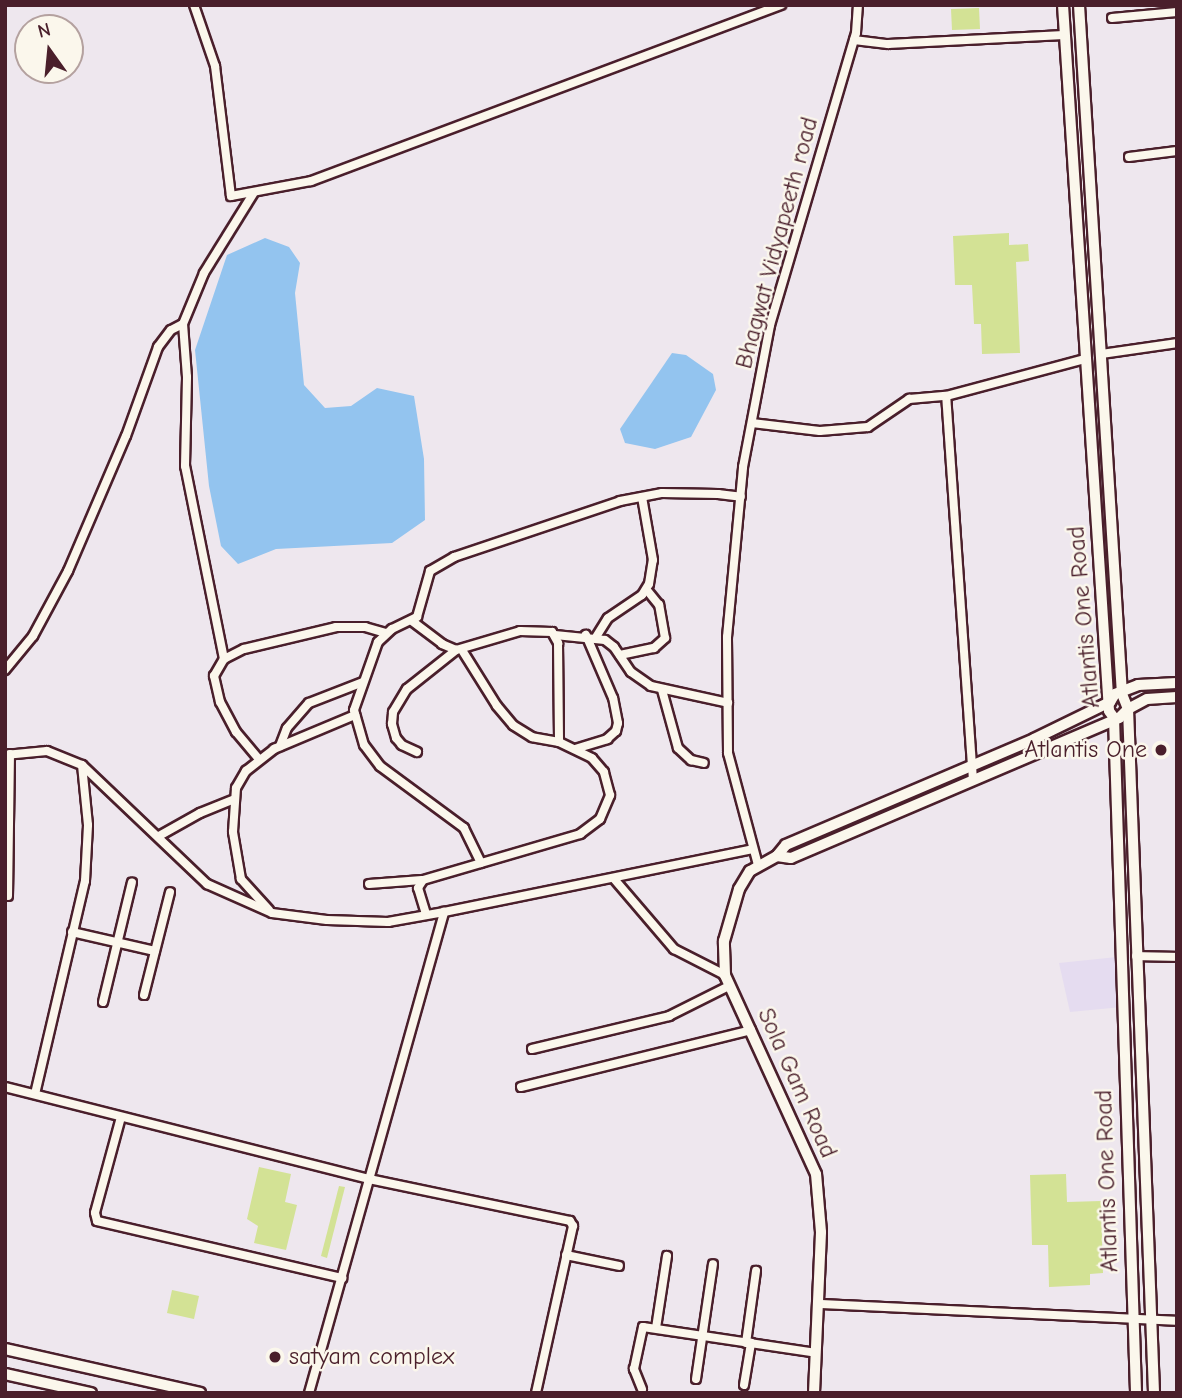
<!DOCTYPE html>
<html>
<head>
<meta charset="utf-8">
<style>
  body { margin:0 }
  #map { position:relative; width:1182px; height:1398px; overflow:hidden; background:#eee7ee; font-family:"Comic Neue",sans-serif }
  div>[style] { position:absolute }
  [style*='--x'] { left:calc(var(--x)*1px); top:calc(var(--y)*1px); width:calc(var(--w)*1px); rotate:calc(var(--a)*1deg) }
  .built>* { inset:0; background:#e5dcf0 }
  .green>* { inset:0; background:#d3e295 }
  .water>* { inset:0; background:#93c4ef }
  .roads { filter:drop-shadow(2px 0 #4a1f2b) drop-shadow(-2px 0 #4a1f2b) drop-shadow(0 2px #4a1f2b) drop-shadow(0 -2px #4a1f2b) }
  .street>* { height:8px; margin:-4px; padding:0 4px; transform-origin:4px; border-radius:4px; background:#fbf7ec }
  .secondary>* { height:10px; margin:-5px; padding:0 5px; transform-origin:5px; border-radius:5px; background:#fbf7ec }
  .dots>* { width:19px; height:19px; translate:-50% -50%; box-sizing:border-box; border:4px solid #fbf7ec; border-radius:50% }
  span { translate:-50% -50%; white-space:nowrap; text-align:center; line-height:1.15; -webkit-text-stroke:5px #fbf7ec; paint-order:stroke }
  .street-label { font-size:24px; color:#4a1f2b }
  .poi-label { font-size:24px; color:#4a1f2b }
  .right { translate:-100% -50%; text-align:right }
  .left { translate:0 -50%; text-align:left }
  .frame { position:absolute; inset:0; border:7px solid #4a1f2b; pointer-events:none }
  .north { position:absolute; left:14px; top:14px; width:70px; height:70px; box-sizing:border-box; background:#fbf7ec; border:2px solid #b4a19f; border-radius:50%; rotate:345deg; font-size:19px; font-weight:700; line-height:28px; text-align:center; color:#4a1f2b }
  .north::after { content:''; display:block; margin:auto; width:24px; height:32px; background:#4a1f2b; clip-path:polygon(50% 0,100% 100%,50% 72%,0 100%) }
</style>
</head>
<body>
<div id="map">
  <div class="built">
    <i style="clip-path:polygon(1117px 957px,1122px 1007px,1070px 1012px,1059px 963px)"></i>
  </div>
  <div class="green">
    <i style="clip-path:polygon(979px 8px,980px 29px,952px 30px,951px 9px)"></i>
    <i style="clip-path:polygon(1009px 233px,1009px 245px,1028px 244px,1029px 261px,1016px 262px,1020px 353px,982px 354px,981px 324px,974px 324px,972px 285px,955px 285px,953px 236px)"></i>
    <i style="clip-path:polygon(259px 1167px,291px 1174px,285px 1202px,297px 1205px,286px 1250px,254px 1243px,258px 1226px,247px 1219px)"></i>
    <i style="clip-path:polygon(1066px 1174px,1067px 1202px,1101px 1201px,1103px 1273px,1090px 1274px,1090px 1285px,1049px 1287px,1048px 1245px,1032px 1245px,1030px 1175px)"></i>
    <i style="clip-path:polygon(339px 1186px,345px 1187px,327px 1258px,321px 1256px)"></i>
    <i style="clip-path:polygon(172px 1290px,199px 1296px,194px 1319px,167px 1313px)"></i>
  </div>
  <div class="water">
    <i style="clip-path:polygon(265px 238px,289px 247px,300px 263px,295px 293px,304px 385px,325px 408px,351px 406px,377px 388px,414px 396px,424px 459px,425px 520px,392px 543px,276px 549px,238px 564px,221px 546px,209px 486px,195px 350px,227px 255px)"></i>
    <i style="clip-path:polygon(672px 353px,686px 355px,713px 374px,716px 390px,691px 437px,655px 449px,625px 443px,620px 429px)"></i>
  </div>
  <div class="roads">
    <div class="street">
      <i style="--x:194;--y:5;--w:65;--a:71"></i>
      <i style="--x:215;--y:66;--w:131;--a:83"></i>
      <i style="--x:231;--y:196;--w:81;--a:-10.6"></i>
      <i style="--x:311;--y:181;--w:502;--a:-20.53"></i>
      <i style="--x:1112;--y:18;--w:65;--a:-5.3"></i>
      <i style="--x:854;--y:40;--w:34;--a:7"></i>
      <i style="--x:888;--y:44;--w:176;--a:-2.9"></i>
      <i style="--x:1129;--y:157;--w:48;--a:-7.1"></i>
      <i style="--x:1102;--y:354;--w:76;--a:-8.3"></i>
      <i style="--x:752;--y:423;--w:68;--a:6.7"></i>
      <i style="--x:820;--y:431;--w:48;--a:-4.8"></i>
      <i style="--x:868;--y:427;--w:50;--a:-34.3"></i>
      <i style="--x:909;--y:399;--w:37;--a:-5"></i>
      <i style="--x:412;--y:621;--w:38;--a:37"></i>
      <i style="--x:442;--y:644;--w:15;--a:23"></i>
      <i style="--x:456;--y:650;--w:67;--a:-16.5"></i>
      <i style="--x:520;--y:631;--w:32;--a:2"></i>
      <i style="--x:552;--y:632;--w:13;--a:61"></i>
      <i style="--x:558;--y:643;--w:99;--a:89.4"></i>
      <i style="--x:555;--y:635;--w:50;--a:5.7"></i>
      <i style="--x:605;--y:640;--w:11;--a:38"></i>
      <i style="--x:614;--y:647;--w:30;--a:56"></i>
      <i style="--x:631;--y:672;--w:24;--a:35"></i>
      <i style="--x:651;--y:686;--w:79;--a:12.4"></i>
      <i style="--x:596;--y:637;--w:22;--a:-58"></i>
      <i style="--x:608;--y:618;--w:41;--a:-34.1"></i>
      <i style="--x:642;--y:595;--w:13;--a:-58"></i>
      <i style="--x:649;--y:584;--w:24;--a:-81"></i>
      <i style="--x:653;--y:560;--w:64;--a:-99.9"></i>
      <i style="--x:620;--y:655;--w:35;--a:-12"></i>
      <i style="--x:654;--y:648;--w:15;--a:-42"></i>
      <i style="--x:665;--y:638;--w:34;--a:-100"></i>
      <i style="--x:659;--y:605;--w:19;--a:-129"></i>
      <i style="--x:224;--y:659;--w:197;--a:-101.4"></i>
      <i style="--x:185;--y:466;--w:89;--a:-88.7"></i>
      <i style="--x:187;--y:377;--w:53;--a:-94.3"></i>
      <i style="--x:183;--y:324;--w:55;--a:-67.6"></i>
      <i style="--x:204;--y:273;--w:93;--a:-58.2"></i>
      <i style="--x:5;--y:670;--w:44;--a:-50.5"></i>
      <i style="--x:33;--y:636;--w:74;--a:-61.7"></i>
      <i style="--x:68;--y:571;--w:147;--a:-66.8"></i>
      <i style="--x:126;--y:436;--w:95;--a:-70.2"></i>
      <i style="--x:158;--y:347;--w:21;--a:-53"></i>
      <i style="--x:171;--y:330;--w:13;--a:-27"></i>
      <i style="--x:662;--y:690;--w:60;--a:74.6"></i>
      <i style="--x:678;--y:748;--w:18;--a:43"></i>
      <i style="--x:691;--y:760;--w:13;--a:13"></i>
      <i style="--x:280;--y:746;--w:19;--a:-69"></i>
      <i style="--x:287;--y:728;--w:33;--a:-49"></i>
      <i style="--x:309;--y:703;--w:58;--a:-21.3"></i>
      <i style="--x:575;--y:749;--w:34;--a:-17"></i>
      <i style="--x:607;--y:739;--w:12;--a:-42"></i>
      <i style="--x:616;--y:731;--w:8;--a:-76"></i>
      <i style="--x:618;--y:723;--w:25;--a:-101"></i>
      <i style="--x:613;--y:698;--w:69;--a:-113.2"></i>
      <i style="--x:417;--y:752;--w:17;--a:-155"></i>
      <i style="--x:402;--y:745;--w:9;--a:-131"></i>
      <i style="--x:396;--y:738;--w:15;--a:-106"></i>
      <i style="--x:392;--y:724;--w:12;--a:-85"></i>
      <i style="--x:393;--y:712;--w:27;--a:-59"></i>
      <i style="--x:407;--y:689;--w:63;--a:-38.5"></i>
      <i style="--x:5;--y:755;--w:42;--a:-5.4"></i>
      <i style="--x:47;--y:751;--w:38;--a:22"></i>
      <i style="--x:82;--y:765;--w:173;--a:43.6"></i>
      <i style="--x:207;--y:884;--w:71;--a:24"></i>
      <i style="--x:272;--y:913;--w:55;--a:7.3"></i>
      <i style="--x:327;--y:920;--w:61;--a:1.9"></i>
      <i style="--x:388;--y:922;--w:57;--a:-10.1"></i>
      <i style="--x:258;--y:758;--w:34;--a:-130"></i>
      <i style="--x:236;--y:732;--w:34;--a:-118"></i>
      <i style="--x:220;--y:702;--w:27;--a:-103"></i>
      <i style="--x:214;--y:676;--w:20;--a:-60"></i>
      <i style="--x:224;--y:659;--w:22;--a:-27"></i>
      <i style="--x:244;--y:649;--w:95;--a:-13.4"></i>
      <i style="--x:336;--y:627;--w:29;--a:0"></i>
      <i style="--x:365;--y:627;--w:22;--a:16"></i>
      <i style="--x:973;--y:780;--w:385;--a:-94"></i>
      <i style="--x:946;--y:396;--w:144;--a:-14.9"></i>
      <i style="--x:159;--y:836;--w:47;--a:-29.3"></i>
      <i style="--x:200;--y:813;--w:35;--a:-22"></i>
      <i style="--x:481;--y:863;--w:39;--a:-116"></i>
      <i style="--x:464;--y:828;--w:104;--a:-143.6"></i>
      <i style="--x:380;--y:766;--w:26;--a:-127"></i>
      <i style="--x:364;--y:745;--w:36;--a:-106"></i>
      <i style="--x:354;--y:710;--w:72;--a:-70.6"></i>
      <i style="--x:378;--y:642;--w:19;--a:-43"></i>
      <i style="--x:392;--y:629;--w:28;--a:-26"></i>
      <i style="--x:417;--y:617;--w:48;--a:-74.2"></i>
      <i style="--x:430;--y:571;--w:28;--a:-30"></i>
      <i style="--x:454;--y:557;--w:175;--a:-18.6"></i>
      <i style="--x:620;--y:501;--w:43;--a:-10.8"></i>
      <i style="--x:662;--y:493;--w:56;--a:1"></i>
      <i style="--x:718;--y:494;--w:23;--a:7"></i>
      <i style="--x:758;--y:865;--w:116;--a:-105"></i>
      <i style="--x:728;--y:753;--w:116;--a:-90.5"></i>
      <i style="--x:727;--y:637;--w:171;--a:-84.6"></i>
      <i style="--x:743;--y:467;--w:145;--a:-79.2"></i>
      <i style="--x:770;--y:325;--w:304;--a:-73.6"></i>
      <i style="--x:856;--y:33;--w:28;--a:-86"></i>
      <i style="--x:615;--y:880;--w:91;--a:49.5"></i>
      <i style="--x:674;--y:949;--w:57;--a:27"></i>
      <i style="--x:369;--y:884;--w:53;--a:-4.3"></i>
      <i style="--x:8;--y:896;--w:142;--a:-89.2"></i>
      <i style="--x:269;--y:910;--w:42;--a:-132.1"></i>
      <i style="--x:241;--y:879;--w:48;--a:-99.7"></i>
      <i style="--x:233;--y:832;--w:44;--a:-86.1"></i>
      <i style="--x:236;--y:788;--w:20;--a:-60"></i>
      <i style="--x:246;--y:771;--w:36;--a:-38"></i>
      <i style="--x:274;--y:749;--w:88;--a:-22.8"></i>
      <i style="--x:426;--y:914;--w:27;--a:-107"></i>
      <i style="--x:418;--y:888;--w:9;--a:-58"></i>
      <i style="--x:423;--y:880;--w:164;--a:-16.3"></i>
      <i style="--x:580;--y:834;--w:25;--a:-37"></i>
      <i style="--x:600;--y:819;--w:26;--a:-67"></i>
      <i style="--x:610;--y:795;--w:24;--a:-105"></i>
      <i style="--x:604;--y:772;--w:18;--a:-131"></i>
      <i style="--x:592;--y:758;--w:37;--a:-154"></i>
      <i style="--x:559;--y:742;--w:27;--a:-170"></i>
      <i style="--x:532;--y:737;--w:22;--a:-148"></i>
      <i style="--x:513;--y:725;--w:25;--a:-130"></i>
      <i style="--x:497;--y:706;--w:66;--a:-122"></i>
      <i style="--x:72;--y:932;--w:85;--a:12.9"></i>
      <i style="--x:1136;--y:956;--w:41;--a:1.4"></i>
      <i style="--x:144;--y:995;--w:106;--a:-75.8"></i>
      <i style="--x:103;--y:1002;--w:123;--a:-76.4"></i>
      <i style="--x:532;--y:1049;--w:141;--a:-13.5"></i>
      <i style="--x:669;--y:1016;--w:67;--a:-26.6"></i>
      <i style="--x:5;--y:1087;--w:375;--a:14.2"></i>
      <i style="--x:369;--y:1179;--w:205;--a:11.8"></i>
      <i style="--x:570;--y:1221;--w:6;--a:59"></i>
      <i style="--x:573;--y:1226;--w:171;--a:102.5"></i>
      <i style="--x:521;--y:1087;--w:237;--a:-13.9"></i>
      <i style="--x:35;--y:1094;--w:219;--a:-76.8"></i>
      <i style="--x:85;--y:881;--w:56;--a:-86.9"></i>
      <i style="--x:88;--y:825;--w:60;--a:-95.7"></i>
      <i style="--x:121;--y:1117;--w:99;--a:105.2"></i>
      <i style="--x:95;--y:1213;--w:8;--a:76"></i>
      <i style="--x:97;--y:1221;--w:252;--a:13.1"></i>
      <i style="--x:566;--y:1255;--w:54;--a:11.7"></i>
      <i style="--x:820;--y:1304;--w:357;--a:2.7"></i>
      <i style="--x:656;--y:1328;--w:73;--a:-81.3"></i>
      <i style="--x:746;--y:1343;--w:73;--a:-82.1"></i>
      <i style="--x:696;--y:1379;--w:116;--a:-81.6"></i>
      <i style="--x:744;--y:1385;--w:43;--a:-80.5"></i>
      <i style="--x:642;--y:1389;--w:22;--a:-112"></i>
      <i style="--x:634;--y:1369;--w:43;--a:-77.9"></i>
      <i style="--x:643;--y:1327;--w:175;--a:8.5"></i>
      <i style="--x:309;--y:1393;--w:500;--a:-74.3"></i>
      <i style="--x:444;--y:912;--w:315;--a:-11.5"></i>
    </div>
    <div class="secondary">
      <i style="--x:1063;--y:5;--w:707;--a:86.27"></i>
      <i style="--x:1109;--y:711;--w:9;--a:54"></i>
      <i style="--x:1114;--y:718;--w:675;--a:88.13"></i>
      <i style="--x:1079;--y:5;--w:690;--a:86.43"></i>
      <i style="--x:1122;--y:694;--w:16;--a:68"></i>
      <i style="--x:1128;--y:709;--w:684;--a:87.82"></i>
      <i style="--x:777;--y:856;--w:14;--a:8"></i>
      <i style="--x:791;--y:858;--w:357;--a:-23.1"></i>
      <i style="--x:1119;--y:718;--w:13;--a:-45"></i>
      <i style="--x:1128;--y:709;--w:21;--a:-28"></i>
      <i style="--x:1147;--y:699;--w:30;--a:-4"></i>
      <i style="--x:5;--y:1349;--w:200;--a:12.7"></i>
      <i style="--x:5;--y:1374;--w:88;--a:12.5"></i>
      <i style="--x:814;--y:1393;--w:161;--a:-87.5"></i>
      <i style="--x:821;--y:1232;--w:58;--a:-94.9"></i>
      <i style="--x:816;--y:1174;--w:219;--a:-114.6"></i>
      <i style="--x:725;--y:975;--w:34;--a:-92"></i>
      <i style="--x:724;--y:941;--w:54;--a:-73.9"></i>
      <i style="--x:739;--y:889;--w:21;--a:-59"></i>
      <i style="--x:750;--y:871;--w:31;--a:-29"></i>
      <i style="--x:777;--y:856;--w:14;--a:-51"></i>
      <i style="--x:786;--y:845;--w:270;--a:-23.1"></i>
      <i style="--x:1034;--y:739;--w:85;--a:-26"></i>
      <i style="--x:1110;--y:702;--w:9;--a:-58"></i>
      <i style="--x:1115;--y:694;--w:25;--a:-21"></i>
      <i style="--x:1138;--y:685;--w:39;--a:-3"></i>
    </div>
  </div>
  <div class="dots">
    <i style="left:1161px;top:750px;background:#4a1f2b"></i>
    <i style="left:275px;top:1357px;background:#4a1f2b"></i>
  </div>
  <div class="street-label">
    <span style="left:777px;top:243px;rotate:-75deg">Bhagwat Vidyapeeth road</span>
    <span style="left:1084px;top:617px;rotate:-95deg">Atlantis One Road</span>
    <span style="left:797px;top:1083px;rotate:66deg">Sola Gam Road</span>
    <span style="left:1107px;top:1181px;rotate:-92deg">Atlantis One Road</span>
  </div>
  <div class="poi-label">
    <span class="right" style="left:1147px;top:750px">Atlantis One</span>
    <span class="left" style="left:289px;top:1357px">satyam complex</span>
  </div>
  <div class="frame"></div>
  <div class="north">N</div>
</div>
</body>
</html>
